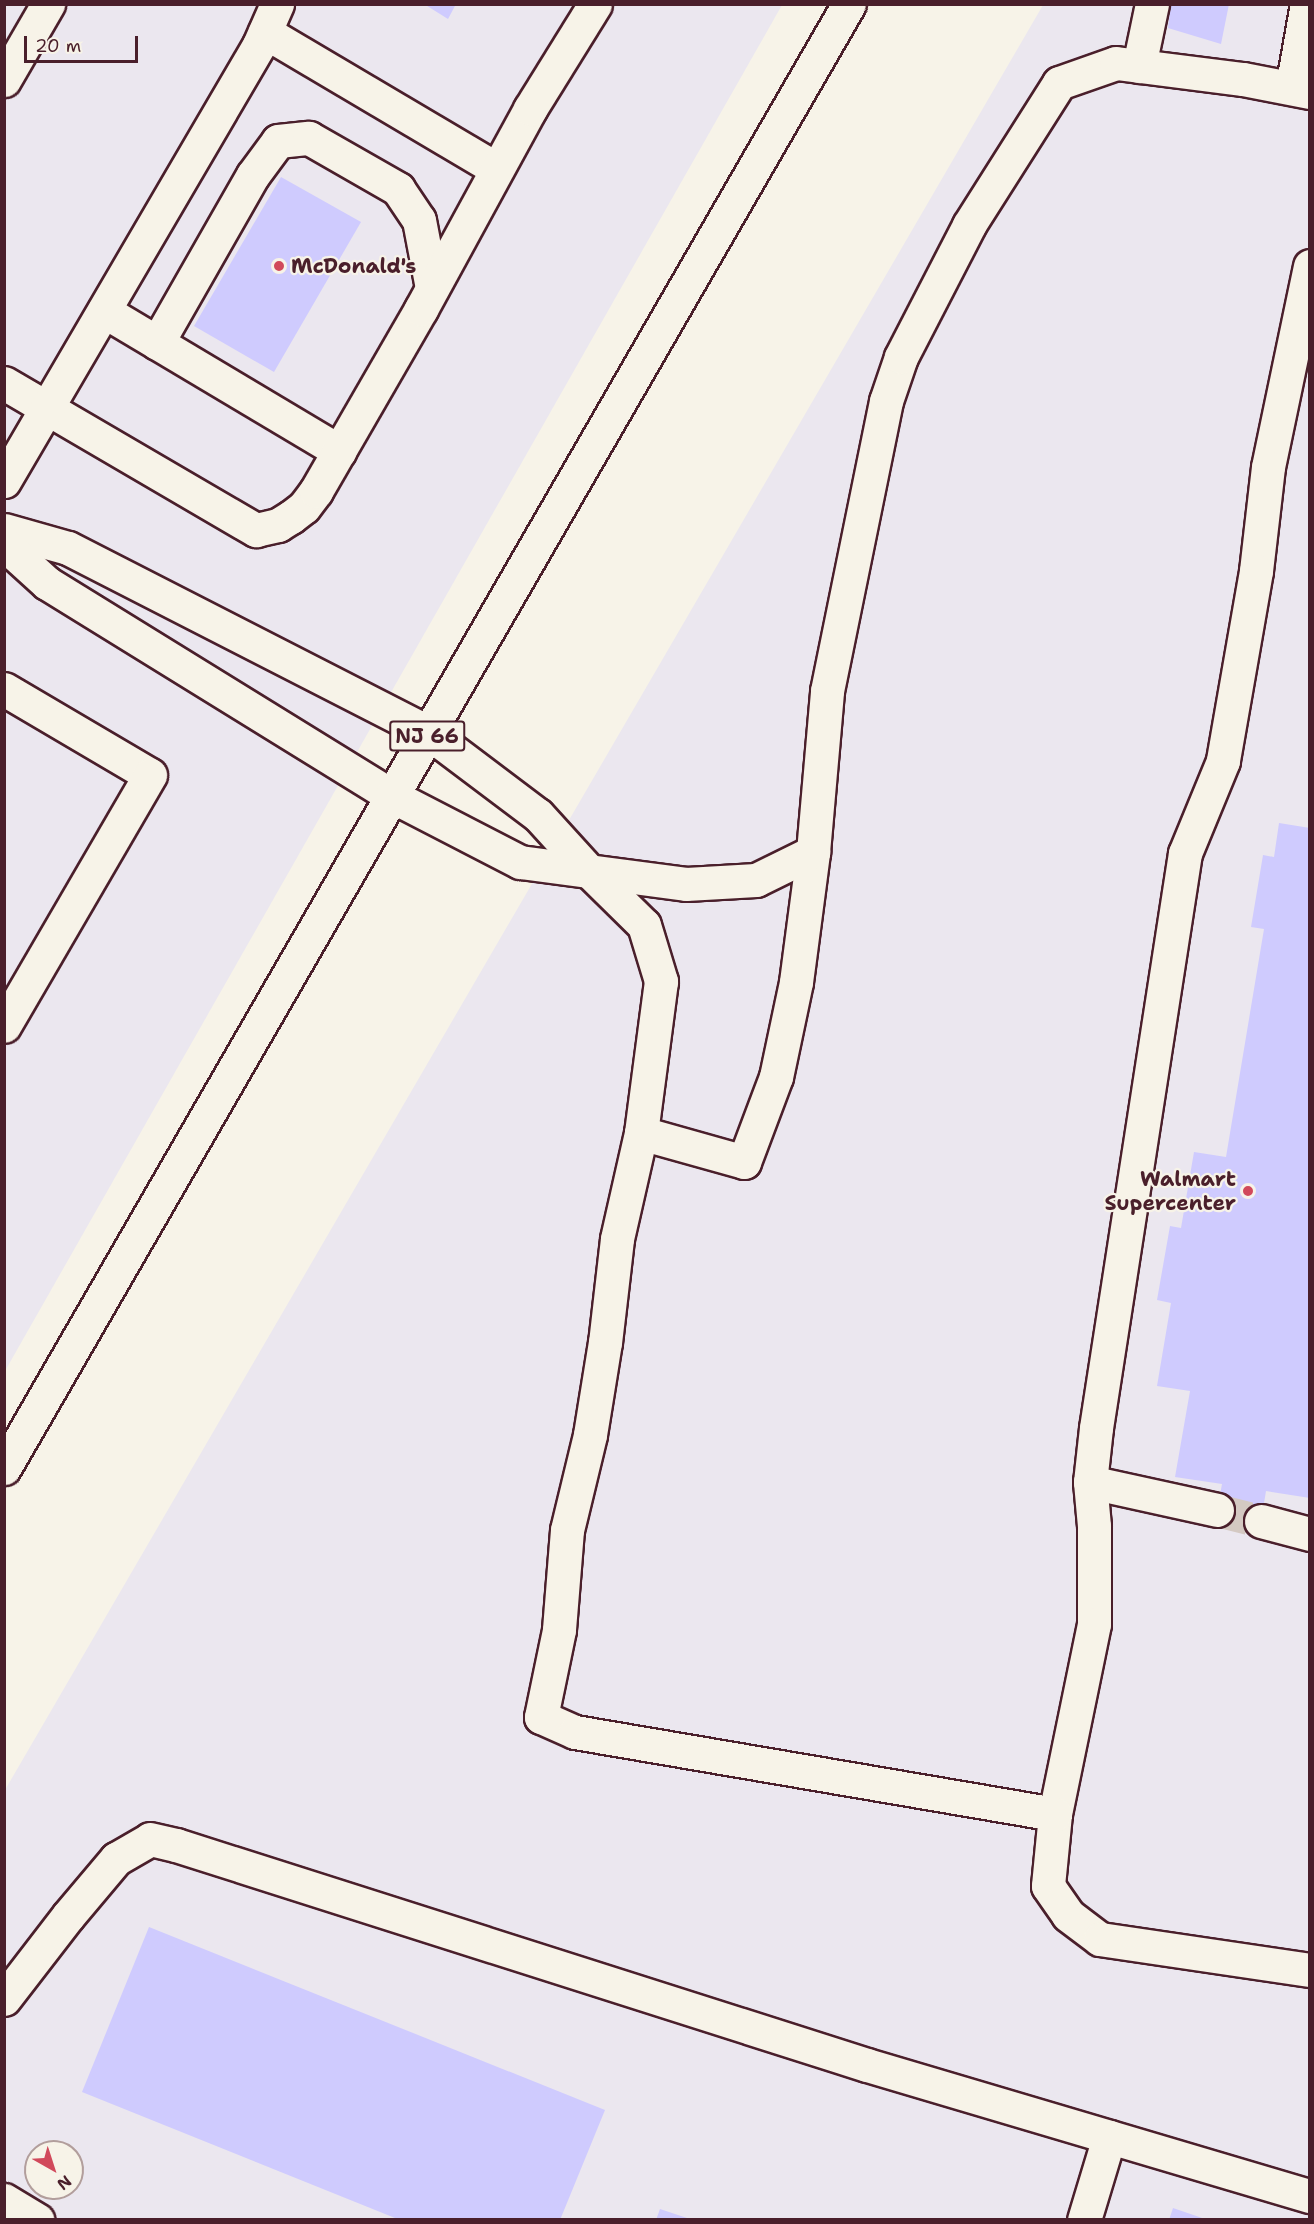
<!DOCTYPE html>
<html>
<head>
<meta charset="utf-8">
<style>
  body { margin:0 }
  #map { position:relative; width:1314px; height:2224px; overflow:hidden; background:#f7f3e8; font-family:"Shantell Sans",sans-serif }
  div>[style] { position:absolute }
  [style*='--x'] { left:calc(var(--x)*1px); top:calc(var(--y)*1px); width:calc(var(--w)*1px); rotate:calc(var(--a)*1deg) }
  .built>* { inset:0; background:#ebe7ef }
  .building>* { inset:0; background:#cfcbfe }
  .minor-tunnel>* { height:33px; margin-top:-16.5px; transform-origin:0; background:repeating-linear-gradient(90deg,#d4c9c2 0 33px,transparent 0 49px) }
  .roads { filter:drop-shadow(2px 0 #4a1f2b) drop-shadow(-2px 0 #4a1f2b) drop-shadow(0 2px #4a1f2b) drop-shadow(0 -2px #4a1f2b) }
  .minor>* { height:33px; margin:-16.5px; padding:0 16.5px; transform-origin:16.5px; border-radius:16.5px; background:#f7f3e8 }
  .highway>* { height:33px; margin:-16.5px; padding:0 16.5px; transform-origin:16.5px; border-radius:16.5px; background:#f7f3e8 }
  .dots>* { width:16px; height:16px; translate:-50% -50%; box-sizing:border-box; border:3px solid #f7f3e8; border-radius:50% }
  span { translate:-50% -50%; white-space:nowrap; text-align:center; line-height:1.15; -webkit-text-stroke:4.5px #f7f3e8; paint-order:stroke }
  .shield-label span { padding:2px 4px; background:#f7f3e8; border:2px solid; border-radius:4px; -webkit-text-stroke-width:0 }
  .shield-label { font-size:20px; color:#4a1f2b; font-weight:700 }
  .poi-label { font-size:21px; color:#4a1f2b; font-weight:700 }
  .left { translate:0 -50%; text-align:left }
  .right { translate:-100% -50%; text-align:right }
  .frame { position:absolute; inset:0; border:6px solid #4a1f2b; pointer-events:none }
  .north { position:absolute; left:24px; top:2140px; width:60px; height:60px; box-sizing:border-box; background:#f7f3e8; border:2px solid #b29e9c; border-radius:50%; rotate:141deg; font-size:16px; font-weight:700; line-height:24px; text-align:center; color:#4a1f2b }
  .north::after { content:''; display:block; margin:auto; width:21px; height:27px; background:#d1495b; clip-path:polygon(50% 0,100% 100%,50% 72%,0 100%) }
  .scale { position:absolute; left:24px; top:36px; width:114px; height:27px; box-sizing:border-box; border:3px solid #4a1f2b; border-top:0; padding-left:8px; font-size:18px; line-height:21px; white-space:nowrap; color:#4a1f2b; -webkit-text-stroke:4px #f7f3e8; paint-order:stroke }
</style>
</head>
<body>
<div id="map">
  <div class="built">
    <i style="clip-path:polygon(5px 5px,782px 5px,5px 1371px)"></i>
    <i style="clip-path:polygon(evenodd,1043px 5px,1309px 5px,1309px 2219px,5px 2220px,5px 1790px,1043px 5px,36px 2152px,72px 2152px,72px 2188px,36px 2188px,36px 2152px)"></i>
  </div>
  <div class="building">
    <i style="clip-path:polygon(424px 4px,456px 4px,448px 19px)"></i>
    <i style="clip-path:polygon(1171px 4px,1229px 4px,1221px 44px,1168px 28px)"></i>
    <i style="clip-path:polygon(281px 177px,361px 222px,274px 372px,194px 326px)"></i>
    <i style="clip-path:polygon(1279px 823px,1310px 828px,1310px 1498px,1266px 1491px,1259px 1534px,1214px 1527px,1222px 1484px,1175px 1477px,1190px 1391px,1157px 1386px,1171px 1303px,1157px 1300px,1170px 1226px,1181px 1228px,1194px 1152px,1226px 1157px,1264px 929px,1251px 927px,1263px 855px,1274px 857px)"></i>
    <i style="clip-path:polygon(149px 1927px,605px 2110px,560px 2220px,400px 2220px,82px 2092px)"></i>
    <i style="clip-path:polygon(1173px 2208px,1205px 2219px,1205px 2220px,1169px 2220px)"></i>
    <i style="clip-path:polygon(660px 2209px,690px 2219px,690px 2220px,656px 2220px)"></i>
  </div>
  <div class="minor-tunnel">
    <i style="--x:1217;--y:1510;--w:45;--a:14"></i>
  </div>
  <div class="roads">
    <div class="minor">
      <i style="--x:265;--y:32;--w:269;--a:30.6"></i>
      <i style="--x:1139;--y:66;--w:63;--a:-78.2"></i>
      <i style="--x:4;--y:80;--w:88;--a:-59.9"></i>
      <i style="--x:1292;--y:88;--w:85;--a:-79.9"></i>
      <i style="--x:1310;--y:266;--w:205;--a:101.8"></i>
      <i style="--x:1268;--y:467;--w:105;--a:96.6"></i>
      <i style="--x:1256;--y:571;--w:193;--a:99.9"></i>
      <i style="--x:1223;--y:761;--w:100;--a:112.4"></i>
      <i style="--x:1185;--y:853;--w:582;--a:98.8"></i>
      <i style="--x:1096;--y:1428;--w:54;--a:96.3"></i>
      <i style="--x:1090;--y:1482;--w:44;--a:84.8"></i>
      <i style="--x:1094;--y:1526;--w:98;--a:90"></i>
      <i style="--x:1094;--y:1624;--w:194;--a:101.6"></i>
      <i style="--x:1055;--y:1814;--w:72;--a:95.6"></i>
      <i style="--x:1048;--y:1886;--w:35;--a:55"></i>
      <i style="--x:1068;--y:1915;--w:40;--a:37"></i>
      <i style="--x:1100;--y:1939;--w:212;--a:8.4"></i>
      <i style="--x:104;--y:311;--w:274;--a:30.8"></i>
      <i style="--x:157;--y:343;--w:193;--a:-60.3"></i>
      <i style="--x:253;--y:175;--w:42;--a:-53.7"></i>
      <i style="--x:278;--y:141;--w:31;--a:-6"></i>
      <i style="--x:309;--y:138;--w:103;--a:29.8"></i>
      <i style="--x:398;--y:189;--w:37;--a:56"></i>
      <i style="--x:419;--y:220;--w:69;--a:79.2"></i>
      <i style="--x:4;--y:383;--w:292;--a:30.3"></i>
      <i style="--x:256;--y:530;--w:23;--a:-13"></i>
      <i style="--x:278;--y:525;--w:15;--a:-32"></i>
      <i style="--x:291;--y:517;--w:16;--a:-38"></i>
      <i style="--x:304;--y:507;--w:20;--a:-53"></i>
      <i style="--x:316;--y:491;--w:210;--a:-60"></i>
      <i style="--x:421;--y:309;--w:228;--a:-61.4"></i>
      <i style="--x:530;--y:109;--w:123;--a:-58.2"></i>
      <i style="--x:4;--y:481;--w:505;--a:-59.68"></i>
      <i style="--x:259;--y:45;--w:45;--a:-66.3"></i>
      <i style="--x:4;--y:530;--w:66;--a:15.7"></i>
      <i style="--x:68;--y:548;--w:406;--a:27.1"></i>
      <i style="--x:429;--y:733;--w:136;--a:37"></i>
      <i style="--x:538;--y:815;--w:74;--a:47.7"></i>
      <i style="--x:588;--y:870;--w:78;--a:44.5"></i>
      <i style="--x:644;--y:925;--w:59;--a:73.1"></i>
      <i style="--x:661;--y:981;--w:153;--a:97.5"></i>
      <i style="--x:641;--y:1133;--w:109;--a:102.8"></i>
      <i style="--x:617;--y:1239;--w:104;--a:96.6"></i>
      <i style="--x:605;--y:1342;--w:94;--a:99.2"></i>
      <i style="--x:590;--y:1435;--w:98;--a:103.6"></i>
      <i style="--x:567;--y:1530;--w:100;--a:94.6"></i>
      <i style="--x:559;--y:1630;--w:89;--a:101.7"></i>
      <i style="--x:541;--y:1717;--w:37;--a:24"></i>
      <i style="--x:575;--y:1732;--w:487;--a:9.7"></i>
      <i style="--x:4;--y:544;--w:58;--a:42.2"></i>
      <i style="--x:47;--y:583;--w:405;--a:31.7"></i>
      <i style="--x:392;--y:796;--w:144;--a:27.3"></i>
      <i style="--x:520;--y:862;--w:167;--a:7.5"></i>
      <i style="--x:686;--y:884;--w:70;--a:-3.3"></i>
      <i style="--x:756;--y:880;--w:64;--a:-26.2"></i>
      <i style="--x:4;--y:689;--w:169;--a:30.5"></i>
      <i style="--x:150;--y:775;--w:290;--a:120.2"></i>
      <i style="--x:641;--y:1133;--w:107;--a:15.7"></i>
      <i style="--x:744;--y:1162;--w:91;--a:-69.4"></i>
      <i style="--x:776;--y:1077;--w:97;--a:-78.1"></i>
      <i style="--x:796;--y:982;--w:131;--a:-82.5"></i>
      <i style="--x:813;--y:852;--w:162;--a:-85"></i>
      <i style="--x:827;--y:691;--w:296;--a:-78.5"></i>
      <i style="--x:886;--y:401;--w:46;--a:-71.2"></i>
      <i style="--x:901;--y:357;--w:148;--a:-62.7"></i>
      <i style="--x:969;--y:225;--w:168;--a:-57.6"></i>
      <i style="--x:1059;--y:83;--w:60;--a:-19.3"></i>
      <i style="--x:1116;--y:63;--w:128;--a:7.2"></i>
      <i style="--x:1243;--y:79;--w:68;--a:11"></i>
      <i style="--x:1090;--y:1482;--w:130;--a:12.4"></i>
      <i style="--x:1261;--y:1521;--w:51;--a:14.9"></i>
      <i style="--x:4;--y:1999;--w:105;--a:-52.4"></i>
      <i style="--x:68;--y:1916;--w:75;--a:-49.9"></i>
      <i style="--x:116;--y:1859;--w:39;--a:-30"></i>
      <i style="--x:150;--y:1839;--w:27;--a:13"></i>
      <i style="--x:176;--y:1845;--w:725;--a:17.66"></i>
      <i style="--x:867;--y:2065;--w:462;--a:16.5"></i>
      <i style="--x:4;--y:2200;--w:39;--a:31"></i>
      <i style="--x:1084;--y:2220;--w:87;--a:-73.2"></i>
    </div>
    <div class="highway">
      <i style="--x:4;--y:1468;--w:1690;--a:-60.01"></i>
    </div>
  </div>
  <div class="dots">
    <i style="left:279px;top:266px;background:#d1495b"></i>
    <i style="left:1248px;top:1191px;background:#d1495b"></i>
  </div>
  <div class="shield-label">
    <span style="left:427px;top:736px">NJ 66</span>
  </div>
  <div class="poi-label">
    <span class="left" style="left:291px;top:266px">McDonald's</span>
    <span class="right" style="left:1236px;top:1191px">Walmart<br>Supercenter</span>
  </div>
  <div class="frame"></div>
  <div class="north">N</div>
  <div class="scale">20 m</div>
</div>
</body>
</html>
